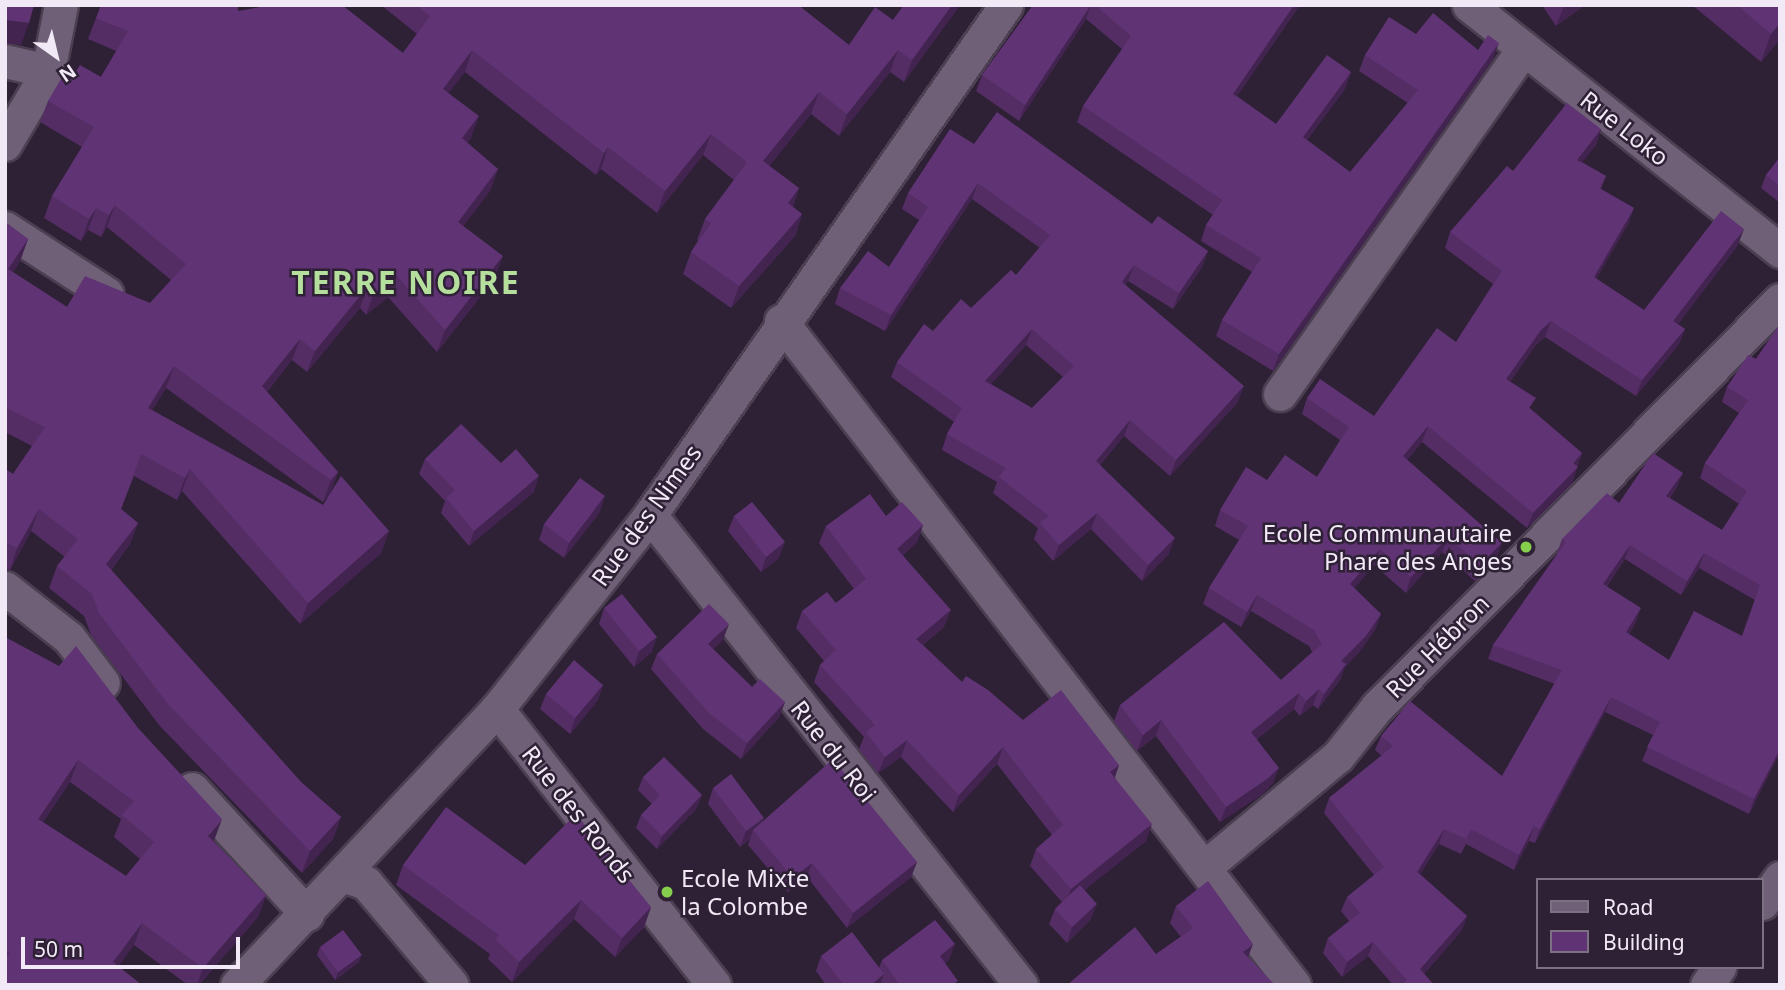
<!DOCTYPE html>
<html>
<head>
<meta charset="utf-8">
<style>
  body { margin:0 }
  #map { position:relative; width:1785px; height:990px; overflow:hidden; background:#2e2035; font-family:"Noto Sans",sans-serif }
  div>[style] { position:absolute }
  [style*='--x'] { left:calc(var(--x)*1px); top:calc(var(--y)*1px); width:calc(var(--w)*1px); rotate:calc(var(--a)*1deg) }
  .roads { filter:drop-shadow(2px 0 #4b3f51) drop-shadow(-2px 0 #4b3f51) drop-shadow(0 2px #4b3f51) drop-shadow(0 -2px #4b3f51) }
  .street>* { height:33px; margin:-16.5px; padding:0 16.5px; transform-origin:16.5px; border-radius:16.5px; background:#6f6077 }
  .wall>* { inset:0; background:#532d64 }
  .shaded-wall>* { inset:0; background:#432451 }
  .building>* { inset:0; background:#603474 }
  .dots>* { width:19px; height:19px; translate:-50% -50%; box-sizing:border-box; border:4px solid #2e2035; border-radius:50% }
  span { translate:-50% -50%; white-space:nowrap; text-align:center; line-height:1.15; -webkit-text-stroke:5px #2e2035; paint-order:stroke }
  .street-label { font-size:24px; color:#f2e9f7 }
  .poi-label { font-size:24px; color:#f2e9f7 }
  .right { translate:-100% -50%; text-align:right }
  .left { translate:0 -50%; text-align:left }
  .district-label { font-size:32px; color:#b5df9c; font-weight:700; letter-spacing:2px }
  .frame { position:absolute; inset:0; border:7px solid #f2e9f7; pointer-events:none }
  .legend { position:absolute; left:1536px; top:878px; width:228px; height:91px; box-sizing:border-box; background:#2e2035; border:2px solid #7c7083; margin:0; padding:9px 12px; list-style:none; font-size:21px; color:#f2e9f7 }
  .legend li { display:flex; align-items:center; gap:14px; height:35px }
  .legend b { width:35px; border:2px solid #7c7083 }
  .north { position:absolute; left:21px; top:21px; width:70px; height:70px; -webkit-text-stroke:5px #2e2035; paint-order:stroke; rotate:146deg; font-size:19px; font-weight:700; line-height:28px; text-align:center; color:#f2e9f7 }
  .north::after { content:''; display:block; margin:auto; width:24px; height:32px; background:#f2e9f7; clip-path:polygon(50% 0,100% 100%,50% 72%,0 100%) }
  .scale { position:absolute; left:21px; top:937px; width:219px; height:32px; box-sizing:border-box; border:4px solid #f2e9f7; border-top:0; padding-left:9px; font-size:21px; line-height:24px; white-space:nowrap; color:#f2e9f7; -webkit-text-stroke:5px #2e2035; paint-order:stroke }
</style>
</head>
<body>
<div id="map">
  <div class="roads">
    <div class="street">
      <i style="--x:1469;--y:5;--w:397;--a:38.3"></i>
      <i style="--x:5;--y:61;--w:44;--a:13.1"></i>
      <i style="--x:5;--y:144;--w:85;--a:-59.5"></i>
      <i style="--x:48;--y:71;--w:67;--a:-78.9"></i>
      <i style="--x:5;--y:228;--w:121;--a:32.9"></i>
      <i style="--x:781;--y:321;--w:839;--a:52.31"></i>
      <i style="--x:1280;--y:394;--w:423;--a:-54.8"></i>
      <i style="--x:650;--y:515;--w:599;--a:51.71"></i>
      <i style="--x:5;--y:588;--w:81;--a:38"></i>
      <i style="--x:69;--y:638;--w:56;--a:52.9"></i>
      <i style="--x:497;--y:709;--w:351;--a:51.8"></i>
      <i style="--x:192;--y:789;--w:170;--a:47.4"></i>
      <i style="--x:1206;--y:866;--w:172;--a:-39.8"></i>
      <i style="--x:1338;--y:756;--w:63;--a:-51.5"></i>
      <i style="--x:1377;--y:707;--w:573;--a:-45.28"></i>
      <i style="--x:345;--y:876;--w:22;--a:18"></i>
      <i style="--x:366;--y:883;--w:133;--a:49.9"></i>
      <i style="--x:1762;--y:903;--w:31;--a:-54"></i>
      <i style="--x:237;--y:985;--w:379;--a:-46.7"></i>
      <i style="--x:497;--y:709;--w:247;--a:-51.7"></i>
      <i style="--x:650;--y:515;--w:622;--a:-55.08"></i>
      <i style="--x:1707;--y:985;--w:22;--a:-56"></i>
    </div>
  </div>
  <div class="wall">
    <i style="clip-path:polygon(381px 5px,798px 5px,849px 45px,893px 20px,904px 5px,960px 5px,904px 82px,890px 72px,839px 136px,811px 114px,769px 166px,799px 188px,793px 207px,802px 214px,795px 236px,731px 308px,683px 274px,691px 252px,698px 241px,697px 240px,705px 219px,734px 180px,703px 155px,657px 213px,601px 169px,596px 175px,465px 72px,448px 93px,471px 138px,467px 143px,498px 169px,490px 191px,463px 226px,495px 278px,437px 352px,388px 297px,366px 315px,360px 308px,307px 372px,292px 360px,267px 392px,338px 472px,330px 494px,323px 502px,166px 388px,152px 410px,323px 505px,389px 531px,381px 553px,300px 624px,182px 491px,177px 500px,134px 476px,121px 509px,138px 523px,130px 544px,111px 570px,301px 782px,341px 817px,333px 839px,302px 873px,159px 725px,91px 635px,84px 616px,49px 588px,57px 566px,65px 557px,31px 531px,10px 570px,5px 568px,5px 469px,13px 474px,32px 446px,5px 432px,5px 222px,28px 239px,20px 261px,13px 272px,67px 307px,150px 303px,171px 280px,107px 227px,101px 237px,88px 230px,81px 241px,44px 218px,52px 196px,82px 147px,40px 122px,48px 101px,76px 71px,101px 77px,116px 51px,88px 39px,96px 18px,238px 11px,403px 53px,417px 34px)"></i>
    <i style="clip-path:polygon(1033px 5px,1300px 5px,1237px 96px,1276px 124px,1351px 72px,1345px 89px,1307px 140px,1350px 172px,1408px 103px,1359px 71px,1365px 55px,1416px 34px,1478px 50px,1493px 59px,1273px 371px,1216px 336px,1222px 320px,1252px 272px,1201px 241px,1206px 225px,1213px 215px,1077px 122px,1083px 106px,1122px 49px,1086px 19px,1019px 121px,976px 91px,982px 75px)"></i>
    <i style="clip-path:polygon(1542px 5px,1585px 5px,1556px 26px)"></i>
    <i style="clip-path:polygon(1692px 5px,1780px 5px,1780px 39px,1761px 62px)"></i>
    <i style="clip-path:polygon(1601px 129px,1596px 145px,1582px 162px,1606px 176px,1601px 189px,1634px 208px,1628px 224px,1596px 279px,1644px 310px,1738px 245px,1678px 324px,1685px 329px,1679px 344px,1636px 396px,1545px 337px,1535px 346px,1510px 382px,1531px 409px,1582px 453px,1572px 483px,1527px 528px,1422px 442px,1407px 460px,1496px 559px,1475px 581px,1442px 552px,1406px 593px,1374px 565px,1354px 588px,1381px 614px,1375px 630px,1360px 651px,1345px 667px,1340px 680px,1318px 709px,1313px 705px,1300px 716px,1294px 709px,1257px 739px,1273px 783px,1261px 795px,1220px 822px,1156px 736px,1137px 751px,1114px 721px,1120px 705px,1281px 680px,1312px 652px,1309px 646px,1251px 611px,1241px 627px,1203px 604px,1209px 588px,1239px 540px,1215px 526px,1220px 510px,1267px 480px,1317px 477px,1340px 440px,1302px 414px,1307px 398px,1374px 416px,1456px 342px,1493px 284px,1445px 248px,1450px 232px,1513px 171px)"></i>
    <i style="clip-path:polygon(evenodd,974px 144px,1152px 224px,1208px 251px,1202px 267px,1173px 309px,1128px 281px,1125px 285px,1238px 402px,1170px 476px,1124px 436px,1100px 465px,1169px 554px,1142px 581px,1091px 529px,1053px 561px,1034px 539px,1038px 528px,993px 493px,997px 482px,942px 450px,947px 434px,954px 422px,891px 377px,897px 362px,933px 331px,971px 308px,1016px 275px,1040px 248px,972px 199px,885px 331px,835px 304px,840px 288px,889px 267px,919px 220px,902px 209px,908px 193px,974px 144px,1026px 345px,1063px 377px,1032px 408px,991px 384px,1026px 345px)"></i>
    <i style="clip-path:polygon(1780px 157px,1780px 203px,1761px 188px,1766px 175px)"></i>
    <i style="clip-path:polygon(evenodd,1780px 324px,1780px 760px,1777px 758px,1749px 814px,1642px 761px,1653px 735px,1605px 712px,1535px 843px,1529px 841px,1514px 870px,1466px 844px,1461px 854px,1439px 844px,1420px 874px,1467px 916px,1462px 930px,1424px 974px,1434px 985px,1393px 985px,1368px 956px,1342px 977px,1323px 953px,1328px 938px,1349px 921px,1341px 911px,1347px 897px,1374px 875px,1324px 813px,1329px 798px,1382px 756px,1375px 750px,1381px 736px,1502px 776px,1555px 684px,1488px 659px,1493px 645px,1557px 554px,1557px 553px,1562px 539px,1619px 503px,1677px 487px,1670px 498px,1722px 530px,1739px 504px,1700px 478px,1705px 463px,1739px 413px,1722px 402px,1727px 387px,1756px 359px,1780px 324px,1625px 559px,1681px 595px,1699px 568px,1755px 600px,1742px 636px,1669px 660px,1629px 634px,1636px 622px,1607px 586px,1625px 559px)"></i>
    <i style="clip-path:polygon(425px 459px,501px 463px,534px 492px,469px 546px,441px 513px,445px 501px,419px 474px)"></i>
    <i style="clip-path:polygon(600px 512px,564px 558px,539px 540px,544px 524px)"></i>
    <i style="clip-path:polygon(734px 516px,779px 558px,761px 572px,728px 531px)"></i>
    <i style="clip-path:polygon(886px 516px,923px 525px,917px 542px,903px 555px,944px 627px,923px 645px,962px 682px,1023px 720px,1119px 765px,1115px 777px,1146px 841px,1084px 890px,1091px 919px,1067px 943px,1049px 924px,1055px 909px,1062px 902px,1030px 866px,1036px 849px,1052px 835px,997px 764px,953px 812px,901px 757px,878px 773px,859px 749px,864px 737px,814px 682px,820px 665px,824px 661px,796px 628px,802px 611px,836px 603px,854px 589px,819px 543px,826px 526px)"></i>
    <i style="clip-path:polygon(604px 608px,652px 652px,634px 667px,599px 624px)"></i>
    <i style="clip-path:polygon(evenodd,5px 637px,213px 841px,266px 895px,258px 917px,199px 985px,188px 985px,134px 945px,118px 966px,5px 985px,5px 637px,70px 782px,121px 819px,114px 837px,140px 859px,126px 876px,43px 822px,70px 782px)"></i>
    <i style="clip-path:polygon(723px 640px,713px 649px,752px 687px,785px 702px,779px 717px,741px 759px,703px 729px,651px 669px,657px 654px)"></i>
    <i style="clip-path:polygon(603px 685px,598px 700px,570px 734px,540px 709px,546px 694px)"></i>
    <i style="clip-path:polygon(643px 777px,697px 808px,657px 849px,636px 828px,641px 815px,652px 804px,638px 790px)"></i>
    <i style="clip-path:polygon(713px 788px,762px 823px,917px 862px,911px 877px,847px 928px,807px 877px,788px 892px,748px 845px,750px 839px,740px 847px,708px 804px)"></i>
    <i style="clip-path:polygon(403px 865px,525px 865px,651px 907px,644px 927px,615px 957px,574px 919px,512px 982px,488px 959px,490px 954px,396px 885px)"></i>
    <i style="clip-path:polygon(1176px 906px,1248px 957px,1156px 954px,1181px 937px,1170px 923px)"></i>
    <i style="clip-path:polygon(320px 947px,359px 962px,335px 980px,317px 955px)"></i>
    <i style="clip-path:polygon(821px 956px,879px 968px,882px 960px,949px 960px,945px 963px,956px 985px,883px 985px,881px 982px,880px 985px,826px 985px,816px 971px)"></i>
  </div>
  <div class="shaded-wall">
    <i style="clip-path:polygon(952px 5px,960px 5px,904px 82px,912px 60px)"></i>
    <i style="clip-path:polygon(1091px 5px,1086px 19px,1019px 121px,1025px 105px)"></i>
    <i style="clip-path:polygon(1294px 5px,1300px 5px,1227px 110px,1233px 94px)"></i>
    <i style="clip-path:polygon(1564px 5px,1585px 5px,1556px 26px,1564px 6px)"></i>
    <i style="clip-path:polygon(5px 20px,29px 23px,21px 45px,5px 43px)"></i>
    <i style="clip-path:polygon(1780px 23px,1780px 39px,1761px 62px,1771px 34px)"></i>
    <i style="clip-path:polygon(1499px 43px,1493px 59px,1273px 371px,1279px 354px)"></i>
    <i style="clip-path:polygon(472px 50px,465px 72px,435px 111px,443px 89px)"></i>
    <i style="clip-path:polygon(898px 50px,890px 72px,839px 136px,847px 114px)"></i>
    <i style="clip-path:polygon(1351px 72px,1345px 89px,1297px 153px,1303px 137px)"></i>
    <i style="clip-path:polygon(819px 92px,811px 114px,756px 183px,763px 161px)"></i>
    <i style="clip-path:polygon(479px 116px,471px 138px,454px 160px,462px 138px)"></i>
    <i style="clip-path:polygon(1601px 129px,1596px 145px,1572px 175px,1577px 160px)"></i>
    <i style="clip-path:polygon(711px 134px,703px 155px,657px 213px,665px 191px)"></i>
    <i style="clip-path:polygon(608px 147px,601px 169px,596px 175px,604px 153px)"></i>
    <i style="clip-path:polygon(498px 169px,490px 191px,450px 243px,458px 222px)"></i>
    <i style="clip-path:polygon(978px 183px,972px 199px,885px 331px,891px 315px)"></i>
    <i style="clip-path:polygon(799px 188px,792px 210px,788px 203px)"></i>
    <i style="clip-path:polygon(115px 205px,107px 227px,101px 237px,109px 215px)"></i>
    <i style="clip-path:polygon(96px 208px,88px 230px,81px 241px,89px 219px)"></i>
    <i style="clip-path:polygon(1634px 208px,1628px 224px,1588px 293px,1594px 277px)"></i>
    <i style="clip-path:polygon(802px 214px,795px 236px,731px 308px,739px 286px)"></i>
    <i style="clip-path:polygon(1744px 229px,1738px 245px,1668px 337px,1673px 321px)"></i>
    <i style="clip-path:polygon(28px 239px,20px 261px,5px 283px,8px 269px)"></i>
    <i style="clip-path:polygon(1208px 251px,1202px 267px,1173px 309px,1179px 293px)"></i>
    <i style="clip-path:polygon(503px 256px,495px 278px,437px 352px,445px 330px)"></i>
    <i style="clip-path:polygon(1134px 265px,1128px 281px,1116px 298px,1122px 282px)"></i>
    <i style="clip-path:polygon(396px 275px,388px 297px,366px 315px,374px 293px)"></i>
    <i style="clip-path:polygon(368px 286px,360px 308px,307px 372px,315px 351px)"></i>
    <i style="clip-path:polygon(1551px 321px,1545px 337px,1535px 346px,1501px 395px,1506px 379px,1541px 330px)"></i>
    <i style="clip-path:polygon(1032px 329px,1026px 345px,980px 397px,985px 381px)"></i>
    <i style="clip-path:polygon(1685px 329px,1679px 344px,1636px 396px,1642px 380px)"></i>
    <i style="clip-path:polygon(300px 339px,292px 360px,254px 408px,262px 386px)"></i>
    <i style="clip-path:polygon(174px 366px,166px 388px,140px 430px,148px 408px)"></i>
    <i style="clip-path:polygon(1244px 386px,1238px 402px,1170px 476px,1176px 460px)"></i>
    <i style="clip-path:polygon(1130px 420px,1124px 436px,1090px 476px,1096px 461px)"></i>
    <i style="clip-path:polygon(1428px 426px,1422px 442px,1397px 471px,1403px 456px)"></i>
    <i style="clip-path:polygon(1582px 453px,1572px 483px,1527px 528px,1533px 513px)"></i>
    <i style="clip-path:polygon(190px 469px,182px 491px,177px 500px,185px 478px)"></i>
    <i style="clip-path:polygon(338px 472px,330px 494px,323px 502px,331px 480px)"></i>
    <i style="clip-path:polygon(1683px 473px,1677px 487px,1661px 510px,1666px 496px)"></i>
    <i style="clip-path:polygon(539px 476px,534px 492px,469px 546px,474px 531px)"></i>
    <i style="clip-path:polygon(605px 496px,600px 512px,564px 558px,569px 543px)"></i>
    <i style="clip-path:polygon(39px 509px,31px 531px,10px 570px,17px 548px)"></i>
    <i style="clip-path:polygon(1097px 513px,1091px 529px,1053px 561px,1059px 545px)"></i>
    <i style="clip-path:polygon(138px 523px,130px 544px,98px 586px,106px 564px)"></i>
    <i style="clip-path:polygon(923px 525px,917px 542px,891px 565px,897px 549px)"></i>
    <i style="clip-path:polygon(389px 531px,381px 553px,300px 624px,308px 603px)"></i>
    <i style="clip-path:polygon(1448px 537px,1442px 552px,1406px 593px,1411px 577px)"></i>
    <i style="clip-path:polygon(1175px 538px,1169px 554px,1142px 581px,1148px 565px)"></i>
    <i style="clip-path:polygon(785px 542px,779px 558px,761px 572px,766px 557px)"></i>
    <i style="clip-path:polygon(1502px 543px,1496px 559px,1475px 581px,1480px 565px)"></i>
    <i style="clip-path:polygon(1630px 545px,1625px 559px,1598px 598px,1603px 584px)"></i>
    <i style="clip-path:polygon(1380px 549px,1374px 565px,1345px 600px,1350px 584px)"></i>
    <i style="clip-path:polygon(1704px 553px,1699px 568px,1681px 595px,1687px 581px)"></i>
    <i style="clip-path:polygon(1257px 595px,1251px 611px,1241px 627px,1247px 612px)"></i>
    <i style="clip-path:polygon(1641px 608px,1636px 622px,1621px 646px,1626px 632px)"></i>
    <i style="clip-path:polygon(951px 610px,944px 627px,910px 656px,916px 639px)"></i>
    <i style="clip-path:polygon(1381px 614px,1375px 630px,1360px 651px,1345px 667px,1340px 680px,1318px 709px,1324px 694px,1341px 661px)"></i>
    <i style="clip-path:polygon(729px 624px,723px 640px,703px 660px,708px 644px)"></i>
    <i style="clip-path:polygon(657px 637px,652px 652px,634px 667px,639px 651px)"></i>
    <i style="clip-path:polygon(603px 685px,598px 700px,570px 734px,575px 718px)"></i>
    <i style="clip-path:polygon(1319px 689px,1313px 705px,1300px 716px,1306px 701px)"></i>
    <i style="clip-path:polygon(1299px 693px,1294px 709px,1246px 747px,1251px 732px)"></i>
    <i style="clip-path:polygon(1611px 697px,1605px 712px,1535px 843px,1540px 829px)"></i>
    <i style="clip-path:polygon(785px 702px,779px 717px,741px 759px,747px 743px)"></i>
    <i style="clip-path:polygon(1161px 720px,1156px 736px,1137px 751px,1143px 735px)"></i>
    <i style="clip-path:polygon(907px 740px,901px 757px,878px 773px,885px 757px)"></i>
    <i style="clip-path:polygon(1003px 747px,997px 764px,953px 812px,959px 795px)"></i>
    <i style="clip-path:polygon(1780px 749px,1777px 758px,1749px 814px,1754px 799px)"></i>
    <i style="clip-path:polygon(78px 760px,70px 782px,30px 841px,38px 819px)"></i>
    <i style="clip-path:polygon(1119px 765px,1113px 782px,1110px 772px)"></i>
    <i style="clip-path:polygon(1279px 768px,1273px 783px,1261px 795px,1220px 822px,1226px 807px)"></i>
    <i style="clip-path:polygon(702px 795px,697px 808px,657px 849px,662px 836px)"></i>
    <i style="clip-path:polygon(341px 817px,333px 839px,302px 873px,310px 851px)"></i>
    <i style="clip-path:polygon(764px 818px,758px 833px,753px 830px,750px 839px,740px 847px,746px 831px)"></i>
    <i style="clip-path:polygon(222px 819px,214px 841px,208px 836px)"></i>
    <i style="clip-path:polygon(1152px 824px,1146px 841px,1065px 906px,1071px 889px)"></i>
    <i style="clip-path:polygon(1534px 826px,1529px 841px,1514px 870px,1519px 855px)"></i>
    <i style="clip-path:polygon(1444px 829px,1439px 844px,1412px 886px,1417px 872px)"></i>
    <i style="clip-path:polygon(917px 862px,911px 877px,847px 928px,853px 913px)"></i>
    <i style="clip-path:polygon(812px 863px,807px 877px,788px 892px,793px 878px)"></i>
    <i style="clip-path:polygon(266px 895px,258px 917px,199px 985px,197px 985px,203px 968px)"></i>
    <i style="clip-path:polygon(581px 900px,574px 919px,512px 982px,519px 962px)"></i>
    <i style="clip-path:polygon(1097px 904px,1091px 919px,1067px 943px,1072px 927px)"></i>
    <i style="clip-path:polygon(651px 907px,644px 927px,615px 957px,622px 938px)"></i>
    <i style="clip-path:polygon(1467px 916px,1462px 930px,1415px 984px,1420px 969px)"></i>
    <i style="clip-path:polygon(142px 923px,134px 945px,106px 984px,113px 962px)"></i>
    <i style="clip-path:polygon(1373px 942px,1368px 956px,1342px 977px,1347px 962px)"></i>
    <i style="clip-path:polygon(955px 944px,949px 960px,934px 971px,940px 956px)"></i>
    <i style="clip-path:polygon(1253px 944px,1247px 960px,1243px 952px)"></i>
    <i style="clip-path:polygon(362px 955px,359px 962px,335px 980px,338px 972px)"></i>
    <i style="clip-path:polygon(884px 974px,880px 985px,871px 985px)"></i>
  </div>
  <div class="building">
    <i style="clip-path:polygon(5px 5px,34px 5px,29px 23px,5px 20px)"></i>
    <i style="clip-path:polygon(101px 5px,238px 5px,238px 11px,272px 5px,342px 5px,403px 53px,430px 16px,416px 5px,798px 5px,849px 45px,875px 7px,893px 20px,904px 5px,952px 5px,912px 60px,898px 50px,847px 114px,819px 92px,763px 161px,799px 188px,788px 203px,802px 214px,739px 286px,691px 252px,711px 223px,705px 219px,747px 162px,711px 134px,665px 191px,608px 147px,604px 153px,472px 50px,443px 89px,479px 116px,462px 138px,498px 169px,458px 222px,503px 256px,445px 330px,396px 275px,374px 293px,368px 286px,315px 351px,300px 339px,262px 386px,338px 472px,331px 480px,174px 366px,148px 408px,323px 505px,341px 476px,389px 531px,308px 603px,190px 469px,185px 478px,141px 454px,121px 509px,138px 523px,106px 564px,301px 782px,341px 817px,310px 851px,167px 703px,99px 613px,92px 594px,57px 566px,78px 539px,39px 509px,17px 548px,5px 542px,5px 469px,13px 474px,45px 427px,5px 407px,5px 222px,28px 239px,8px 269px,67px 307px,85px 276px,150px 303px,186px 264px,115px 205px,109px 215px,96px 208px,89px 219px,52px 196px,94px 127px,48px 101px,68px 67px,76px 71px,80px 65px,101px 77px,128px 31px,96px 18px)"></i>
    <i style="clip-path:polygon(1033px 5px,1091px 5px,1025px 105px,982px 75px)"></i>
    <i style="clip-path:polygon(1095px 5px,1294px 5px,1233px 94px,1276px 124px,1327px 55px,1351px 72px,1303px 137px,1350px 172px,1418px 90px,1365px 55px,1389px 17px,1416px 34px,1433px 13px,1478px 50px,1488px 35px,1499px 43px,1279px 354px,1222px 320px,1261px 258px,1206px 225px,1222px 200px,1083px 106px,1131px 36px)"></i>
    <i style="clip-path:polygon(1737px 5px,1780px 5px,1780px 23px,1771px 34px)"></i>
    <i style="clip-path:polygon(1567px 103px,1601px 129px,1577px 160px,1606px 176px,1599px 188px,1634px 208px,1594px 277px,1644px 310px,1721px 211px,1744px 229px,1673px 321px,1685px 329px,1642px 380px,1551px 321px,1541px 330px,1506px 379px,1536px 398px,1529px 408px,1582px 453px,1573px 463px,1578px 467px,1533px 513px,1428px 426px,1403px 456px,1502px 543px,1480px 565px,1448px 537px,1411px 577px,1380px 549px,1350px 584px,1381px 614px,1366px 636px,1341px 661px,1346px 664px,1324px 694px,1319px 689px,1306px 701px,1299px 693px,1251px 732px,1279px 768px,1267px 779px,1226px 807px,1161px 720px,1143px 735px,1120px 705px,1224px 622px,1281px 680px,1322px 644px,1314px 630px,1257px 595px,1247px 612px,1209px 588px,1248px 526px,1220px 510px,1246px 467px,1267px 480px,1285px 455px,1317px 477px,1349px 427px,1307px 398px,1320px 379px,1374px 416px,1437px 328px,1456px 342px,1502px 271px,1450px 232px,1507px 166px,1513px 171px)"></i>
    <i style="clip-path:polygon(evenodd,997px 112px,1152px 224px,1158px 216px,1208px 251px,1179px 293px,1134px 265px,1122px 282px,1244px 386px,1176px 460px,1130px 420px,1096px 461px,1175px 538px,1148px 565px,1097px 513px,1059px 545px,1040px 523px,1049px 516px,999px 477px,1006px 468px,947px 434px,962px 408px,897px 362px,924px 324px,933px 331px,961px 299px,971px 308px,1011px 270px,1016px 275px,1050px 235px,978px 183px,891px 315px,840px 288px,868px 251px,889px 267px,928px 207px,908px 193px,950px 129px,974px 144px,997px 112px,1032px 329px,1074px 366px,1032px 408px,985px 381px,1032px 329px)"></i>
    <i style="clip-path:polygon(1780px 157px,1780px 186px,1766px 175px)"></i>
    <i style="clip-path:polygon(evenodd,1780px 324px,1780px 749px,1754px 799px,1647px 747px,1660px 722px,1611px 697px,1540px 829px,1534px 826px,1519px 855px,1471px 829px,1466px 839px,1444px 829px,1417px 872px,1467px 916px,1420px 969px,1434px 985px,1401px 985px,1407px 980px,1373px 942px,1347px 962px,1328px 938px,1360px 913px,1347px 897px,1384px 867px,1329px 798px,1393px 746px,1381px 736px,1410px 701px,1502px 776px,1562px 670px,1493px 645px,1566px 542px,1562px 539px,1607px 493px,1619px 503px,1653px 453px,1683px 473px,1666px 496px,1722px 530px,1747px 491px,1705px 463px,1748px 400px,1727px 387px,1748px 355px,1756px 359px,1780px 324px,1630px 545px,1687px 581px,1704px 553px,1760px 585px,1742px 636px,1694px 611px,1669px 660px,1626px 632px,1641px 608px,1603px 584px,1630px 545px)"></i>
    <i style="clip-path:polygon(461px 424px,501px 463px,516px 449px,539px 476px,474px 531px,446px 498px,455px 490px,425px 459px)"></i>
    <i style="clip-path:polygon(580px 478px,605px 496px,569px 543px,544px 524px)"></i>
    <i style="clip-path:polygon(870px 494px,886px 516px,902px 502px,923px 525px,897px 549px,951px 610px,916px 639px,962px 682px,966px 676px,988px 690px,1023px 720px,1061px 690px,1119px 765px,1110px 772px,1152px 824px,1071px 889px,1036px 849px,1063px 825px,1003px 747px,959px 795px,907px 740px,885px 757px,866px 732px,875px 725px,820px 665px,836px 650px,802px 611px,827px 592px,836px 603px,866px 579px,826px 526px)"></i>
    <i style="clip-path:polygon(752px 502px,785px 542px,766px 557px,734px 516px)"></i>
    <i style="clip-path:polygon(622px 594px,657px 637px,639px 651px,604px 608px)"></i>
    <i style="clip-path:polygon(709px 604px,729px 624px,708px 644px,752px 687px,760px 679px,785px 702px,747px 743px,709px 713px,657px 654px)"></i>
    <i style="clip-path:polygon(evenodd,5px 637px,59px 666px,76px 646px,138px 728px,222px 819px,208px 836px,266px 895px,203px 968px,142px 923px,113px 962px,142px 985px,5px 985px,5px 959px,10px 953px,5px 950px,5px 637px,78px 760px,134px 801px,122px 815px,154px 842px,126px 876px,38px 819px,78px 760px)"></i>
    <i style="clip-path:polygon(574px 660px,603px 685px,575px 718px,546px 694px)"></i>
    <i style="clip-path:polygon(664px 757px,702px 795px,662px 836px,641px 815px,660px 795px,643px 777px)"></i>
    <i style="clip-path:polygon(833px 759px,917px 862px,853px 913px,812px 863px,793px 878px,753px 830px)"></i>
    <i style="clip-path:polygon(731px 774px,764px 818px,746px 831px,713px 788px)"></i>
    <i style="clip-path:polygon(446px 807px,525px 865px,576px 814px,651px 907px,622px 938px,581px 900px,519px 962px,495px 939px,499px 935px,403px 865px)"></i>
    <i style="clip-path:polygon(1208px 881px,1253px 944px,1243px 952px,1275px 985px,1067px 985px,1135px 927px,1156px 954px,1193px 928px,1176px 906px)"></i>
    <i style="clip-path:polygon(1080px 885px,1097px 904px,1072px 927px,1055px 909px)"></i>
    <i style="clip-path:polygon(935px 920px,955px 944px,940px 956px,958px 981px,952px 985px,900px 985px,882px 960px)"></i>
    <i style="clip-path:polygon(343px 930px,362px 955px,338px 972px,320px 947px)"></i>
    <i style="clip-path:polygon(852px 932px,884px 974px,871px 985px,844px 985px,821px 956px)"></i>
  </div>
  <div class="dots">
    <i style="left:1526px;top:547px;background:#85cf4d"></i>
    <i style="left:667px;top:892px;background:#85cf4d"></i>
  </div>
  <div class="street-label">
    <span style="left:1625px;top:128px;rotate:38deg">Rue Loko</span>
    <span style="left:646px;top:515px;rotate:-54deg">Rue des Nimes</span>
    <span style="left:1437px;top:646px;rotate:-45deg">Rue Hébron</span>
    <span style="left:834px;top:751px;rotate:52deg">Rue du Roi</span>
    <span style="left:579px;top:814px;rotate:52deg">Rue des Ronds</span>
  </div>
  <div class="poi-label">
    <span class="right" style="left:1512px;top:547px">Ecole Communautaire<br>Phare des Anges</span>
    <span class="left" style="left:681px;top:892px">Ecole Mixte<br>la Colombe</span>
  </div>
  <div class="district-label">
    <span style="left:406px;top:282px">TERRE NOIRE</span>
  </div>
  <div class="frame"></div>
  <ul class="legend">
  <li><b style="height:9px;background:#6f6077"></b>Road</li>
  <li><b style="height:19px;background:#603474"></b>Building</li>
  </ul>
  <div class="north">N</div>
  <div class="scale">50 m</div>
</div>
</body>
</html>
